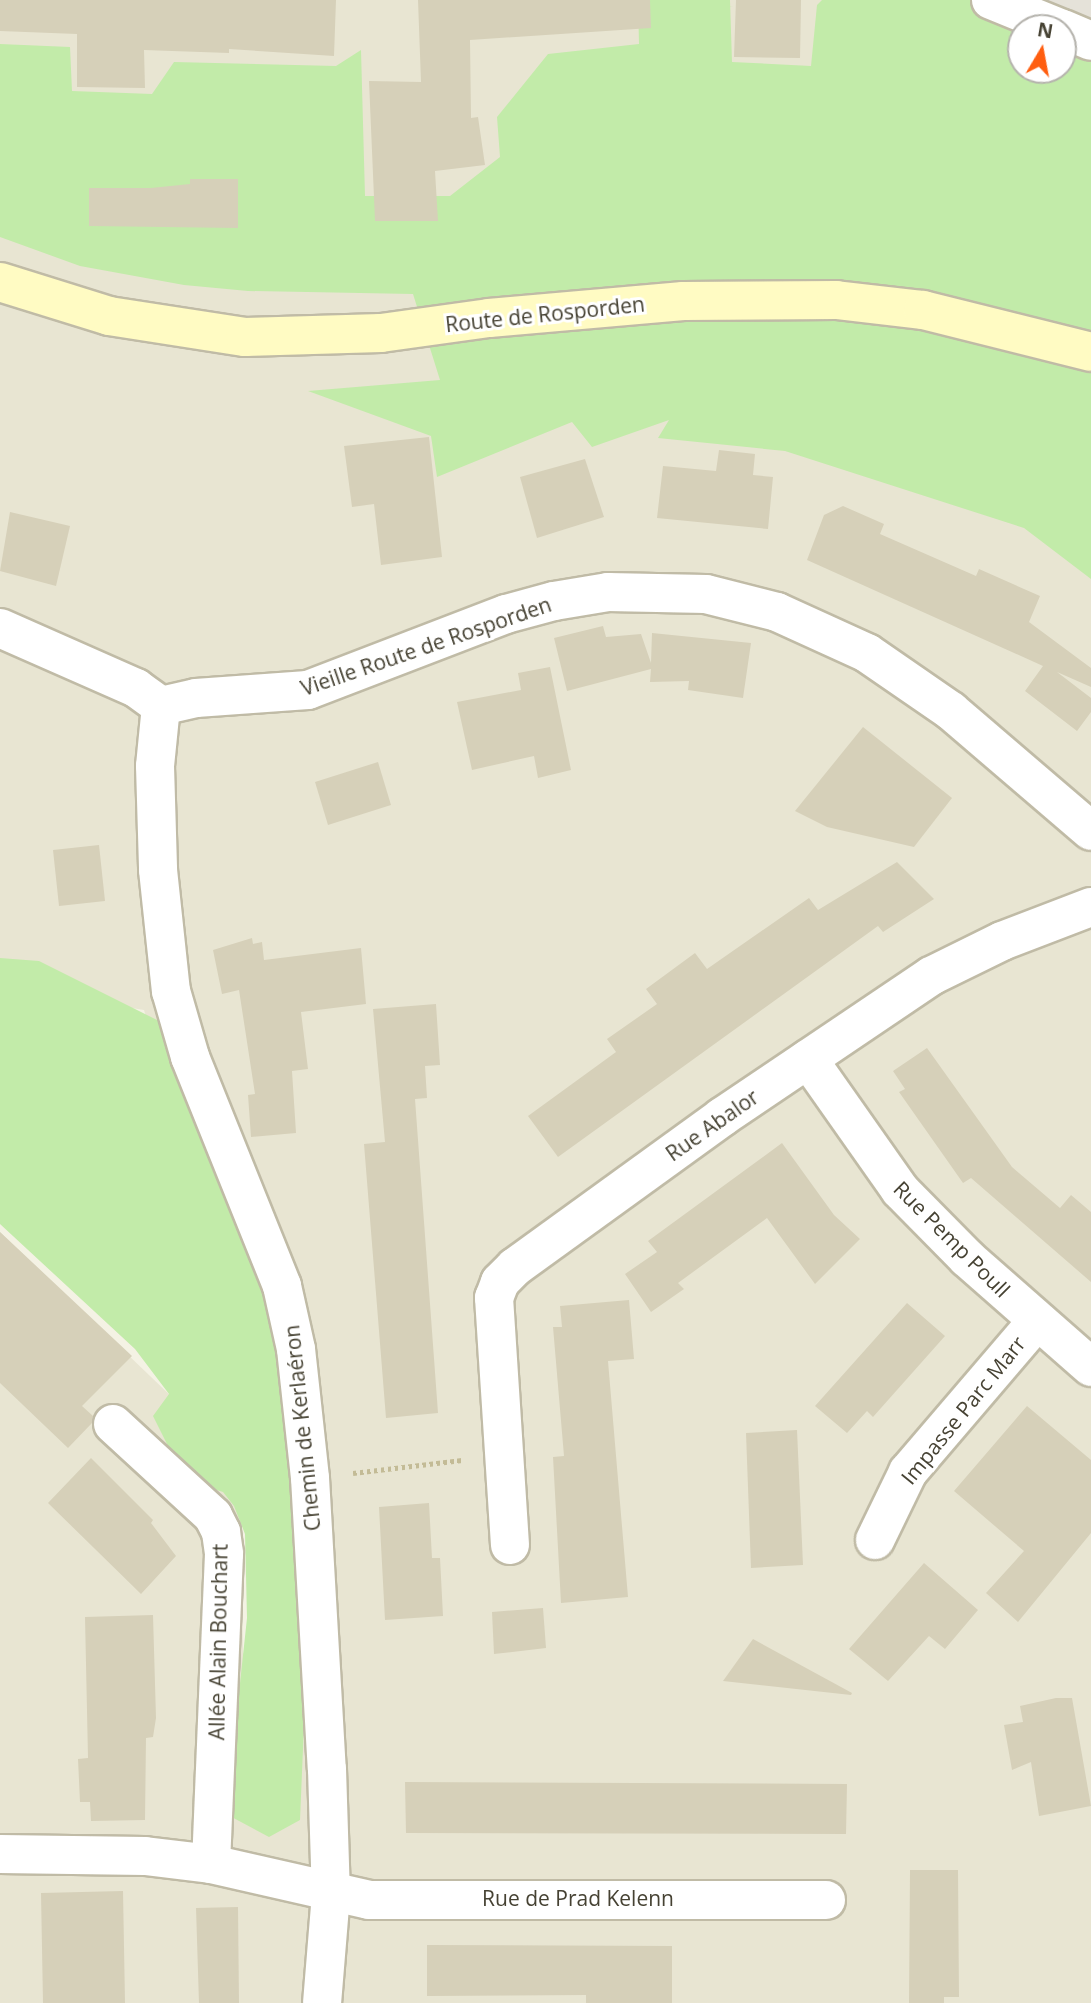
<!DOCTYPE html>
<html>
<head>
<meta charset="utf-8">
<style>
  body { margin:0 }
  #map { position:relative; width:1091px; height:2003px; overflow:hidden; background:#f4f2e4; font-family:"Open Sans",sans-serif }
  div>[style] { position:absolute }
  [style*='--x'] { left:calc(var(--x)*1px); top:calc(var(--y)*1px); width:calc(var(--w)*1px); rotate:calc(var(--a)*1deg) }
  .residential>* { inset:0; background:#e8e5d2 }
  .industrial>* { inset:0; background:#e5e2d9 }
  .green>* { inset:0; background:#c2eba9 }
  .building>* { inset:0; background:#d6d0b9 }
  .path>* { height:4.5px; margin-top:-2.25px; transform-origin:0; background:repeating-linear-gradient(90deg,#c3bb96 0 3.5px,transparent 0 7px) }
  .roads { filter:drop-shadow(2px 0 #c0bba6) drop-shadow(-2px 0 #c0bba6) drop-shadow(0 2px #c0bba6) drop-shadow(0 -2px #c0bba6) }
  .street>* { height:38px; margin:-19px; padding:0 19px; transform-origin:19px; border-radius:19px; background:#fff }
  .secondary>* { height:38px; margin:-19px; padding:0 19px; transform-origin:19px; border-radius:19px; background:#fffbc3 }
  span { translate:-50% -50%; white-space:nowrap; text-align:center; line-height:1.15; -webkit-text-stroke:6px #fff; paint-order:stroke }
  .street-label { font-size:21px; color:#464233 }
  .north { position:absolute; left:1007px; top:14px; width:70px; height:70px; box-sizing:border-box; background:#fff; border:2px solid #b5b3ad; border-radius:50%; rotate:10deg; font-size:19px; font-weight:700; line-height:28px; text-align:center; color:#464233 }
  .north::after { content:''; display:block; margin:auto; width:24px; height:32px; background:#ff5e10; clip-path:polygon(50% 0,100% 100%,50% 72%,0 100%) }
</style>
</head>
<body>
<div id="map">
  <div class="residential">
    <i style="clip-path:polygon(0 0,824px 0,823px 132px,582px 409px,1091px 465px,1091px 2003px,0 2003px,0 1232px,174px 1399px,241px 1495px,243px 1653px,300px 1650px,167px 1086px,144px 1010px,0 986px)"></i>
  </div>
  <div class="industrial">
    <i style="clip-path:polygon(1046px 0,1091px 0,1091px 18px)"></i>
  </div>
  <div class="green">
    <i style="clip-path:polygon(evenodd,638px 0,730px 0,732px 62px,811px 66px,817px 5px,822px 0,1022px 0,1091px 24px,1091px 579px,1024px 528px,785px 451px,658px 438px,669px 420px,592px 447px,572px 422px,437px 477px,431px 436px,308px 391px,440px 380px,413px 294px,248px 291px,184px 285px,80px 266px,0 237px,0 44px,70px 47px,72px 91px,152px 94px,174px 62px,336px 66px,361px 50px,365px 196px,450px 196px,500px 157px,497px 117px,548px 54px,639px 44px,638px 0,1021px 28px,1063px 28px,1063px 70px,1021px 70px,1021px 28px)"></i>
    <i style="clip-path:polygon(0 958px,39px 961px,165px 1024px,272px 1312px,292px 1385px,306px 1677px,300px 1820px,269px 1837px,226px 1814px,247px 1618px,245px 1534px,234px 1506px,223px 1492px,185px 1480px,153px 1416px,169px 1394px,135px 1349px,0 1224px)"></i>
  </div>
  <div class="building">
    <i style="clip-path:polygon(0 0,336px 0,334px 56px,229px 49px,229px 53px,144px 50px,145px 88px,77px 87px,77px 34px,0 31px)"></i>
    <i style="clip-path:polygon(418px 0,650px 0,651px 28px,470px 40px,471px 118px,478px 117px,485px 165px,435px 171px,438px 221px,375px 221px,369px 81px,421px 82px)"></i>
    <i style="clip-path:polygon(736px 0,801px 0,800px 58px,734px 57px)"></i>
    <i style="clip-path:polygon(190px 179px,238px 179px,238px 228px,89px 226px,89px 188px,151px 188px,190px 184px)"></i>
    <i style="clip-path:polygon(429px 437px,442px 557px,381px 565px,374px 504px,352px 507px,344px 446px)"></i>
    <i style="clip-path:polygon(719px 450px,755px 454px,753px 475px,773px 477px,768px 529px,657px 518px,663px 466px,716px 471px)"></i>
    <i style="clip-path:polygon(585px 459px,604px 517px,537px 538px,520px 477px)"></i>
    <i style="clip-path:polygon(843px 506px,884px 524px,880px 534px,976px 576px,979px 569px,1040px 596px,1029px 622px,1091px 668px,1091px 687px,1057px 672px,1091px 698px,1091px 712px,1077px 731px,1025px 691px,1043px 666px,807px 560px,824px 515px)"></i>
    <i style="clip-path:polygon(10px 512px,70px 526px,56px 586px,0 571px)"></i>
    <i style="clip-path:polygon(603px 626px,606px 637px,641px 634px,651px 663px,652px 633px,751px 643px,743px 698px,688px 690px,689px 681px,650px 682px,651px 669px,567px 691px,554px 638px)"></i>
    <i style="clip-path:polygon(550px 667px,571px 770px,538px 778px,534px 756px,472px 770px,457px 702px,521px 690px,518px 673px)"></i>
    <i style="clip-path:polygon(863px 727px,952px 798px,914px 847px,827px 827px,795px 811px)"></i>
    <i style="clip-path:polygon(378px 762px,391px 805px,328px 825px,315px 782px)"></i>
    <i style="clip-path:polygon(99px 845px,105px 901px,59px 906px,53px 850px)"></i>
    <i style="clip-path:polygon(897px 862px,934px 899px,883px 932px,878px 926px,558px 1157px,528px 1116px,616px 1052px,607px 1039px,657px 1004px,646px 989px,695px 953px,707px 969px,809px 898px,818px 910px)"></i>
    <i style="clip-path:polygon(252px 938px,253px 944px,262px 942px,264px 960px,361px 948px,366px 1004px,301px 1012px,308px 1069px,292px 1071px,296px 1133px,251px 1137px,248px 1095px,255px 1094px,239px 990px,222px 994px,213px 950px)"></i>
    <i style="clip-path:polygon(436px 1004px,440px 1065px,425px 1066px,427px 1098px,415px 1099px,438px 1413px,386px 1418px,364px 1144px,385px 1142px,373px 1009px)"></i>
    <i style="clip-path:polygon(927px 1048px,1012px 1167px,1060px 1208px,1071px 1195px,1091px 1212px,1091px 1282px,971px 1178px,963px 1183px,899px 1092px,905px 1089px,893px 1071px)"></i>
    <i style="clip-path:polygon(782px 1143px,834px 1215px,860px 1239px,815px 1284px,767px 1218px,678px 1283px,684px 1289px,651px 1312px,625px 1274px,657px 1252px,648px 1241px)"></i>
    <i style="clip-path:polygon(0 1232px,132px 1356px,82px 1406px,93px 1416px,92px 1423px,68px 1448px,0 1383px)"></i>
    <i style="clip-path:polygon(629px 1300px,634px 1359px,608px 1361px,628px 1597px,561px 1603px,553px 1457px,564px 1456px,553px 1327px,562px 1327px,560px 1306px)"></i>
    <i style="clip-path:polygon(907px 1303px,945px 1336px,873px 1417px,867px 1411px,847px 1433px,815px 1406px)"></i>
    <i style="clip-path:polygon(1027px 1406px,1091px 1460px,1091px 1533px,1018px 1622px,986px 1593px,1024px 1551px,954px 1491px)"></i>
    <i style="clip-path:polygon(797px 1430px,803px 1565px,751px 1568px,746px 1433px)"></i>
    <i style="clip-path:polygon(91px 1458px,153px 1520px,151px 1523px,176px 1556px,141px 1594px,48px 1503px)"></i>
    <i style="clip-path:polygon(429px 1503px,432px 1558px,440px 1558px,443px 1616px,385px 1620px,379px 1507px)"></i>
    <i style="clip-path:polygon(924px 1563px,978px 1610px,945px 1649px,929px 1636px,888px 1681px,849px 1649px)"></i>
    <i style="clip-path:polygon(543px 1608px,546px 1648px,494px 1654px,492px 1612px)"></i>
    <i style="clip-path:polygon(153px 1615px,156px 1718px,153px 1737px,146px 1738px,145px 1820px,91px 1821px,90px 1802px,80px 1802px,78px 1759px,88px 1758px,85px 1617px)"></i>
    <i style="clip-path:polygon(753px 1639px,852px 1693px,851px 1695px,723px 1681px)"></i>
    <i style="clip-path:polygon(1056px 1698px,1072px 1698px,1091px 1806px,1039px 1816px,1031px 1762px,1012px 1770px,1004px 1725px,1023px 1722px,1020px 1706px)"></i>
    <i style="clip-path:polygon(405px 1782px,847px 1784px,846px 1834px,406px 1833px)"></i>
    <i style="clip-path:polygon(910px 1870px,958px 1870px,959px 1997px,944px 1997px,944px 2003px,909px 2003px)"></i>
    <i style="clip-path:polygon(123px 1891px,125px 2003px,43px 2003px,41px 1893px)"></i>
    <i style="clip-path:polygon(238px 1907px,239px 2003px,199px 2003px,196px 1908px)"></i>
    <i style="clip-path:polygon(427px 1945px,672px 1946px,672px 2003px,586px 2003px,586px 1995px,427px 1996px)"></i>
  </div>
  <div class="path">
    <i style="--x:353;--y:1473;--w:110;--a:-6.8"></i>
  </div>
  <div class="roads">
    <div class="street">
      <i style="--x:991;--y:0;--w:74;--a:22.1"></i>
      <i style="--x:1063;--y:29;--w:30;--a:23"></i>
      <i style="--x:0;--y:628;--w:149;--a:23.8"></i>
      <i style="--x:136;--y:688;--w:31;--a:36"></i>
      <i style="--x:161;--y:706;--w:36;--a:-13"></i>
      <i style="--x:196;--y:698;--w:112;--a:-4.1"></i>
      <i style="--x:308;--y:690;--w:212;--a:-21"></i>
      <i style="--x:506;--y:614;--w:50;--a:-15.2"></i>
      <i style="--x:554;--y:601;--w:55;--a:-9.5"></i>
      <i style="--x:608;--y:592;--w:98;--a:1.2"></i>
      <i style="--x:706;--y:594;--w:73;--a:14.2"></i>
      <i style="--x:777;--y:612;--w:99;--a:24.5"></i>
      <i style="--x:867;--y:653;--w:102;--a:34.6"></i>
      <i style="--x:951;--y:711;--w:184;--a:40.6"></i>
      <i style="--x:161;--y:706;--w:60;--a:95.7"></i>
      <i style="--x:155;--y:766;--w:104;--a:88.3"></i>
      <i style="--x:158;--y:870;--w:122;--a:83.9"></i>
      <i style="--x:171;--y:991;--w:69;--a:73.9"></i>
      <i style="--x:190;--y:1057;--w:247;--a:68.1"></i>
      <i style="--x:282;--y:1286;--w:65;--a:77.5"></i>
      <i style="--x:296;--y:1349;--w:130;--a:83.8"></i>
      <i style="--x:310;--y:1478;--w:291;--a:86.7"></i>
      <i style="--x:327;--y:1769;--w:125;--a:88.2"></i>
      <i style="--x:331;--y:1894;--w:109;--a:94.7"></i>
      <i style="--x:808;--y:1059;--w:160;--a:54.9"></i>
      <i style="--x:900;--y:1190;--w:95;--a:45.4"></i>
      <i style="--x:967;--y:1258;--w:165;--a:41.3"></i>
      <i style="--x:113;--y:1424;--w:136;--a:42.6"></i>
      <i style="--x:213;--y:1516;--w:18;--a:63"></i>
      <i style="--x:221;--y:1532;--w:22;--a:82"></i>
      <i style="--x:224;--y:1554;--w:310;--a:92.4"></i>
      <i style="--x:875;--y:1540;--w:76;--a:-64.1"></i>
      <i style="--x:908;--y:1472;--w:199;--a:-49.5"></i>
      <i style="--x:510;--y:1545;--w:248;--a:-93.7"></i>
      <i style="--x:494;--y:1298;--w:17;--a:-69"></i>
      <i style="--x:500;--y:1282;--w:21;--a:-45"></i>
      <i style="--x:515;--y:1267;--w:256;--a:-35.9"></i>
      <i style="--x:722;--y:1117;--w:252;--a:-34"></i>
      <i style="--x:931;--y:976;--w:79;--a:-26.2"></i>
      <i style="--x:1002;--y:941;--w:95;--a:-20.9"></i>
      <i style="--x:0;--y:1854;--w:145;--a:0.8"></i>
      <i style="--x:145;--y:1856;--w:66;--a:6.9"></i>
      <i style="--x:211;--y:1864;--w:162;--a:12.8"></i>
      <i style="--x:369;--y:1900;--w:457;--a:0"></i>
    </div>
    <div class="secondary">
      <i style="--x:0;--y:282;--w:114;--a:17.3"></i>
      <i style="--x:109;--y:316;--w:138;--a:8.8"></i>
      <i style="--x:245;--y:337;--w:136;--a:-1.7"></i>
      <i style="--x:381;--y:333;--w:109;--a:-7.9"></i>
      <i style="--x:489;--y:318;--w:195;--a:-5"></i>
      <i style="--x:683;--y:301;--w:153;--a:-0.4"></i>
      <i style="--x:836;--y:300;--w:88;--a:6.6"></i>
      <i style="--x:923;--y:310;--w:173;--a:14"></i>
    </div>
  </div>
  <div class="street-label">
    <span style="left:545px;top:314px;rotate:-6deg">Route de Rosporden</span>
    <span style="left:426px;top:646px;rotate:-19deg">Vieille Route de Rosporden</span>
    <span style="left:712px;top:1125px;rotate:-35deg">Rue Abalor</span>
    <span style="left:952px;top:1239px;rotate:45deg">Rue Pemp Poull</span>
    <span style="left:963px;top:1410px;rotate:-51deg">Impasse Parc Marr</span>
    <span style="left:302px;top:1428px;rotate:-96deg">Chemin de Kerlaéron</span>
    <span style="left:218px;top:1642px;rotate:-89deg">Allée Alain Bouchart</span>
    <span style="left:578px;top:1898px">Rue de Prad Kelenn</span>
  </div>
  <div class="north">N</div>
</div>
</body>
</html>
